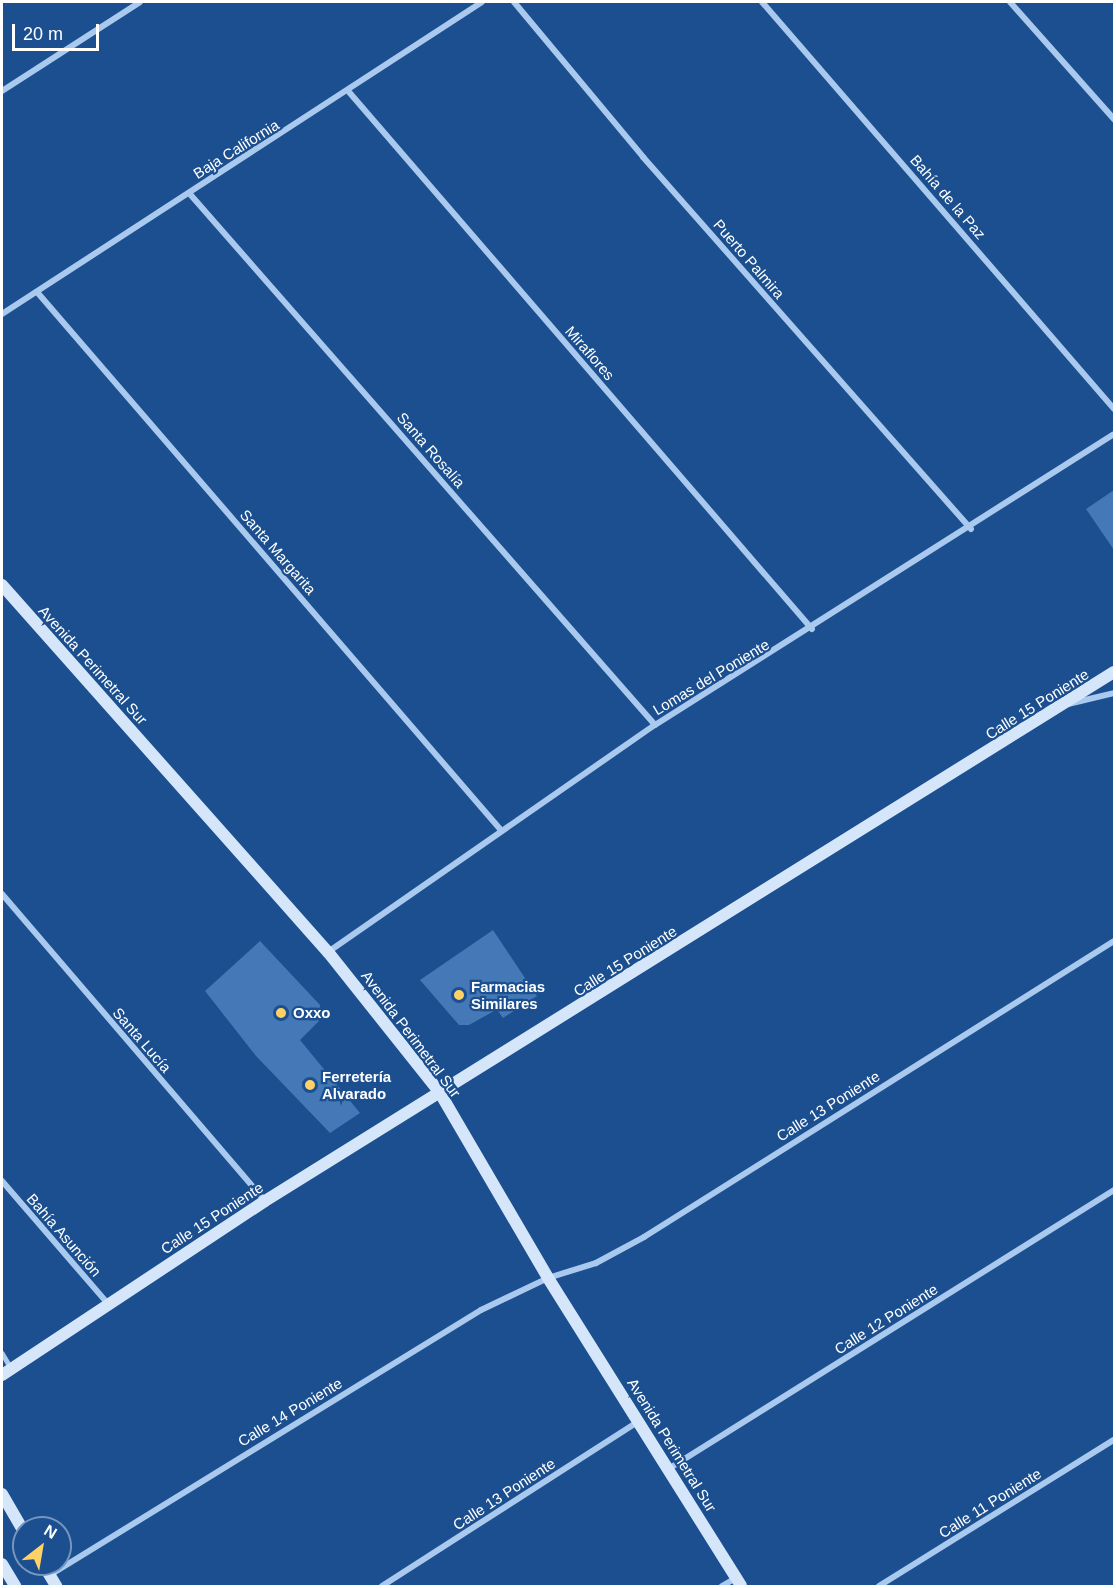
<!DOCTYPE html>
<html>
<head>
<meta charset="utf-8">
<style>
  body { margin:0 }
  #map { position:relative; width:1116px; height:1588px; overflow:hidden; background:#1b4f8f; font-family:Arial,sans-serif }
  div>[style] { position:absolute }
  [style*='--x'] { left:calc(var(--x)*1px); top:calc(var(--y)*1px); width:calc(var(--w)*1px); rotate:calc(var(--a)*1deg) }
  .building>* { inset:0; background:#4478b7 }
  .lane>* { height:4.5px; margin:-2.25px; padding:0 2.25px; transform-origin:2.25px; border-radius:2.25px; background:#a9c9ee }
  .street>* { height:6px; margin:-3px; padding:0 3px; transform-origin:3px; border-radius:3px; background:#a9c9ee }
  .secondary>* { height:12px; margin:-6px; padding:0 6px; transform-origin:6px; border-radius:6px; background:#d6e6fa }
  .dots>* { width:16px; height:16px; translate:-50% -50%; box-sizing:border-box; border:3px solid #1b4f8f; border-radius:50% }
  span { translate:-50% -50%; white-space:nowrap; text-align:center; line-height:1.15; -webkit-text-stroke:4.5px #1b4f8f; paint-order:stroke }
  .street-label { font-size:15px; color:#fff }
  .poi-label { font-size:15px; color:#fff; font-weight:700 }
  .left { translate:0 -50%; text-align:left }
  .frame { position:absolute; inset:0; border:3px solid #fff; pointer-events:none }
  .north { position:absolute; left:12px; top:1516px; width:60px; height:60px; box-sizing:border-box; background:#1b4f8f; border:2px solid #7695bc; border-radius:50%; rotate:31deg; font-size:16px; font-weight:700; line-height:24px; text-align:center; color:#fff }
  .north::after { content:''; display:block; margin:auto; width:21px; height:27px; background:#ffd166; clip-path:polygon(50% 0,100% 100%,50% 72%,0 100%) }
  .scale { position:absolute; left:12px; top:24px; width:87px; height:27px; box-sizing:border-box; border:3px solid #fff; border-top:0; padding-left:8px; font-size:18px; line-height:21px; white-space:nowrap; color:#fff; -webkit-text-stroke:4px #1b4f8f; paint-order:stroke }
</style>
</head>
<body>
<div id="map">
  <div class="building">
    <i style="clip-path:polygon(1114px 490px,1114px 550px,1086px 509px)"></i>
    <i style="clip-path:polygon(493px 930px,537px 996px,503px 1018px,488px 997px,496px 1010px,469px 1025px,459px 1025px,420px 980px)"></i>
    <i style="clip-path:polygon(260px 941px,320px 1005px,319px 1021px,300px 1040px,360px 1113px,330px 1133px,256px 1056px,205px 991px)"></i>
  </div>
  <div class="lane">
    <i style="--x:2;--y:1353;--w:17;--a:59"></i>
  </div>
  <div class="street">
    <i style="--x:514;--y:2;--w:202;--a:50.2"></i>
    <i style="--x:643;--y:157;--w:496;--a:48.6"></i>
    <i style="--x:762;--y:2;--w:538;--a:49.14"></i>
    <i style="--x:1010;--y:2;--w:157;--a:48.4"></i>
    <i style="--x:2;--y:91;--w:164;--a:-32.8"></i>
    <i style="--x:349;--y:92;--w:709;--a:49.23"></i>
    <i style="--x:189;--y:193;--w:707;--a:48.78"></i>
    <i style="--x:37;--y:292;--w:709;--a:49.23"></i>
    <i style="--x:2;--y:314;--w:572;--a:-33.02"></i>
    <i style="--x:1068;--y:704;--w:47;--a:-13.4"></i>
    <i style="--x:2;--y:894;--w:404;--a:49.4"></i>
    <i style="--x:328;--y:952;--w:398;--a:-34.8"></i>
    <i style="--x:655;--y:725;--w:543;--a:-32.37"></i>
    <i style="--x:2;--y:1181;--w:162;--a:49.2"></i>
    <i style="--x:670;--y:1468;--w:524;--a:-32.05"></i>
    <i style="--x:50;--y:1575;--w:506;--a:-31.59"></i>
    <i style="--x:481;--y:1310;--w:74;--a:-25.5"></i>
    <i style="--x:548;--y:1278;--w:50;--a:-17.4"></i>
    <i style="--x:596;--y:1263;--w:55;--a:-28.4"></i>
    <i style="--x:644;--y:1237;--w:555;--a:-32.2"></i>
    <i style="--x:382;--y:1586;--w:305;--a:-32.7"></i>
    <i style="--x:722;--y:1586;--w:16;--a:-30"></i>
    <i style="--x:879;--y:1586;--w:277;--a:-31.9"></i>
  </div>
  <div class="secondary">
    <i style="--x:2;--y:585;--w:491;--a:48.4"></i>
    <i style="--x:328;--y:952;--w:180;--a:51.5"></i>
    <i style="--x:440;--y:1093;--w:214;--a:59.7"></i>
    <i style="--x:548;--y:1278;--w:363;--a:57.9"></i>
    <i style="--x:2;--y:1375;--w:315;--a:-33.5"></i>
    <i style="--x:265;--y:1201;--w:1000;--a:-31.93"></i>
    <i style="--x:2;--y:1494;--w:44;--a:59.9"></i>
    <i style="--x:2;--y:1564;--w:26;--a:59"></i>
    <i style="--x:43;--y:1564;--w:26;--a:59"></i>
  </div>
  <div class="dots">
    <i style="left:459px;top:995px;background:#ffd166"></i>
    <i style="left:281px;top:1013px;background:#ffd166"></i>
    <i style="left:310px;top:1085px;background:#ffd166"></i>
  </div>
  <div class="street-label">
    <span style="left:236px;top:149px;rotate:-32deg">Baja California</span>
    <span style="left:948px;top:197px;rotate:49deg">Bahía de la Paz</span>
    <span style="left:749px;top:259px;rotate:49deg">Puerto Palmira</span>
    <span style="left:590px;top:353px;rotate:49deg">Miraflores</span>
    <span style="left:431px;top:450px;rotate:49deg">Santa Rosalía</span>
    <span style="left:278px;top:552px;rotate:49deg">Santa Margarita</span>
    <span style="left:93px;top:665px;rotate:48deg">Avenida Perimetral Sur</span>
    <span style="left:711px;top:677px;rotate:-31deg">Lomas del Poniente</span>
    <span style="left:1037px;top:704px;rotate:-32deg">Calle 15 Poniente</span>
    <span style="left:625px;top:961px;rotate:-32deg">Calle 15 Poniente</span>
    <span style="left:411px;top:1034px;rotate:53deg">Avenida Perimetral Sur</span>
    <span style="left:142px;top:1040px;rotate:49deg">Santa Lucía</span>
    <span style="left:828px;top:1106px;rotate:-32deg">Calle 13 Poniente</span>
    <span style="left:212px;top:1218px;rotate:-33deg">Calle 15 Poniente</span>
    <span style="left:64px;top:1235px;rotate:49deg">Bahía Asunción</span>
    <span style="left:886px;top:1319px;rotate:-32deg">Calle 12 Poniente</span>
    <span style="left:290px;top:1412px;rotate:-31deg">Calle 14 Poniente</span>
    <span style="left:672px;top:1445px;rotate:58deg">Avenida Perimetral Sur</span>
    <span style="left:504px;top:1494px;rotate:-33deg">Calle 13 Poniente</span>
    <span style="left:990px;top:1503px;rotate:-32deg">Calle 11 Poniente</span>
  </div>
  <div class="poi-label">
    <span class="left" style="left:471px;top:995px">Farmacias<br>Similares</span>
    <span class="left" style="left:293px;top:1013px">Oxxo</span>
    <span class="left" style="left:322px;top:1085px">Ferretería<br>Alvarado</span>
  </div>
  <div class="frame"></div>
  <div class="north">N</div>
  <div class="scale">20 m</div>
</div>
</body>
</html>
